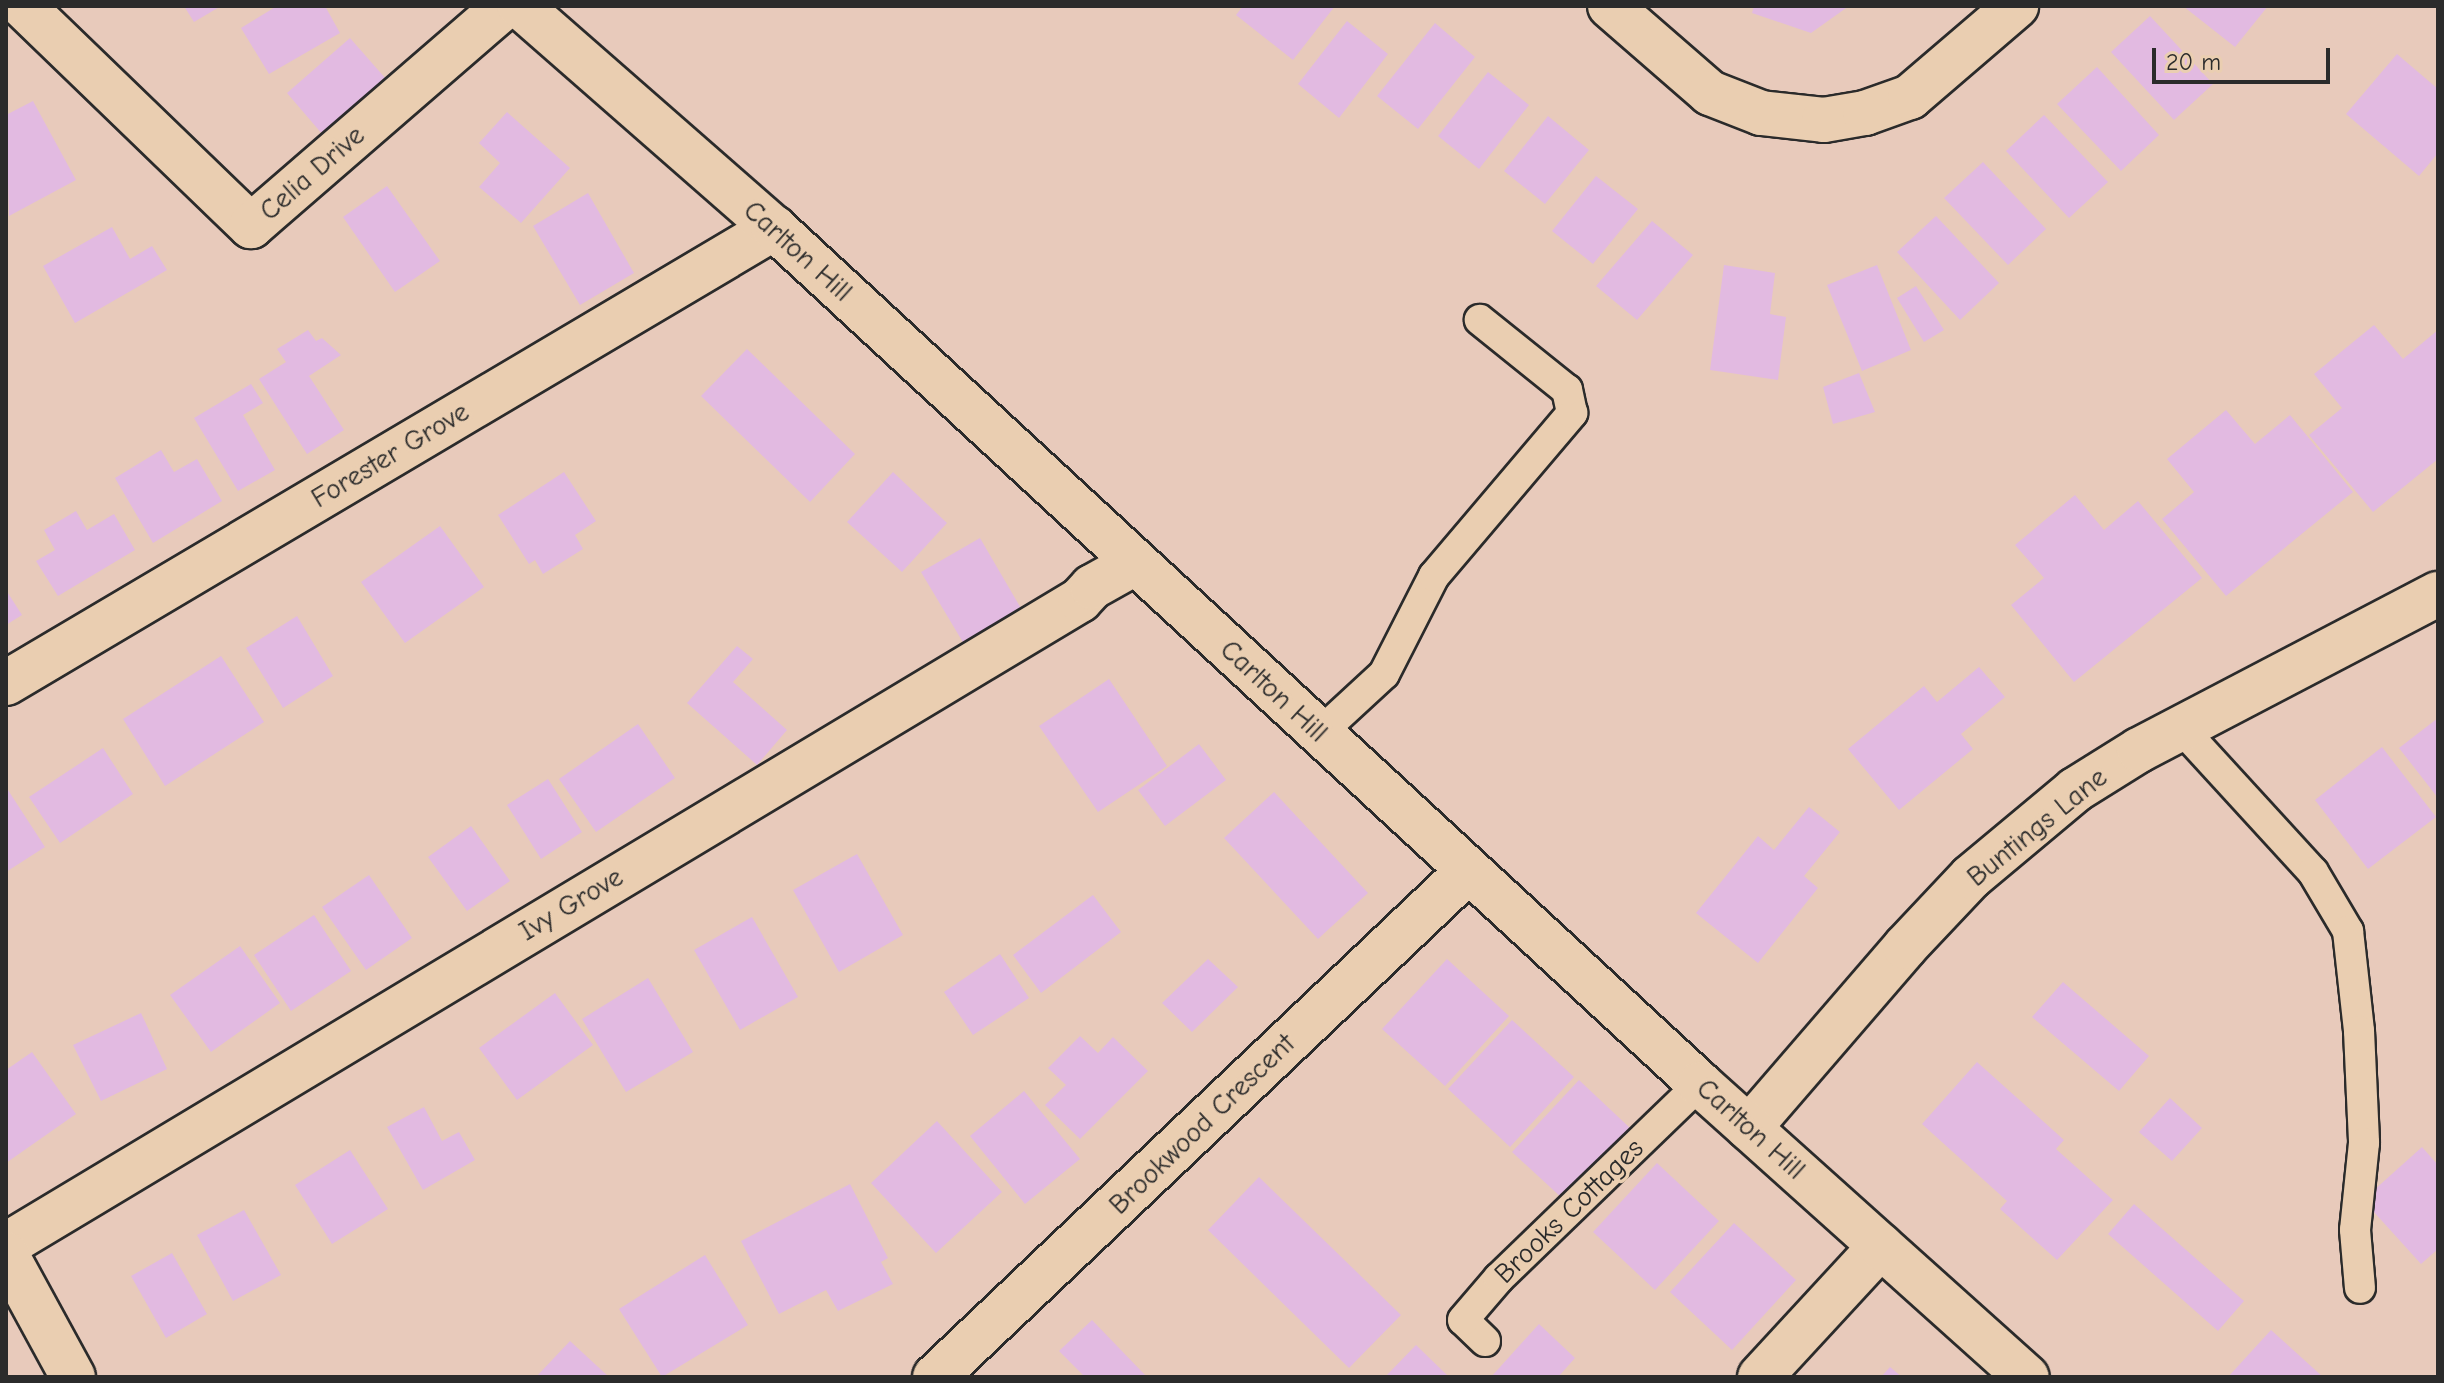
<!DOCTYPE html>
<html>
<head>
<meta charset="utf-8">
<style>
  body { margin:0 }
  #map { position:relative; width:2444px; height:1383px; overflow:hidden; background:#e8cabb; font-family:"Comic Neue",sans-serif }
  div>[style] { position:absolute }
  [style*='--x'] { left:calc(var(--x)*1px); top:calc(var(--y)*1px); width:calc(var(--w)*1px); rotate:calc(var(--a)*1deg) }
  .building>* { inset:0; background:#e2bae1 }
  .roads { filter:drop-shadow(2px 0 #2b2b2b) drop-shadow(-2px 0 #2b2b2b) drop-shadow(0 2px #2b2b2b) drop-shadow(0 -2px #2b2b2b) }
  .service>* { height:30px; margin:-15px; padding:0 15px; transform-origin:15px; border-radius:15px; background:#eaceb1 }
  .minor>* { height:44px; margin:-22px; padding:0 22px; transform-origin:22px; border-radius:22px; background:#eaceb1 }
  .secondary>* { height:44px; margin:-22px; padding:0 22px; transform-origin:22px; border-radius:22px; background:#eaceb1 }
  span { translate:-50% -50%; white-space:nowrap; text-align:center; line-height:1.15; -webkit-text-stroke:7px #eaceb1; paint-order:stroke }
  .street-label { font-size:28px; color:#2b2b2b }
  .frame { position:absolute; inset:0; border:8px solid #2b2b2b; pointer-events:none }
  .scale { position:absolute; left:2152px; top:48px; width:178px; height:36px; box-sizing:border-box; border:4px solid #2b2b2b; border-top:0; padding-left:10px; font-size:24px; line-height:28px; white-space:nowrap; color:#2b2b2b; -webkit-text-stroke:6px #eaceb1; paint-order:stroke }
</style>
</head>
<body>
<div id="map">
  <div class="building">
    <i style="clip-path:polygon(184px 6px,221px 6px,194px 22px)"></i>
    <i style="clip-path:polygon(277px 6px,325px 6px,340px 33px,269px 74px,241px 28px)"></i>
    <i style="clip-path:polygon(1243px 6px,1335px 6px,1293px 60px,1236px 15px)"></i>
    <i style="clip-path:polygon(1754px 6px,1849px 6px,1811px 33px,1752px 13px)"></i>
    <i style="clip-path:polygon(2183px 6px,2268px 6px,2235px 47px)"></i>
    <i style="clip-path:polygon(2150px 16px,2213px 84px,2174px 120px,2111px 52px)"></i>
    <i style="clip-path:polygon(1347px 21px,1388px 54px,1339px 118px,1298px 84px)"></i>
    <i style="clip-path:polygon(1435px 23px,1475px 57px,1418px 129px,1377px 96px)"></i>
    <i style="clip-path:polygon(350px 38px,386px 79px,323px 135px,287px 93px)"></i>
    <i style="clip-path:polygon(2397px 54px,2438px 89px,2438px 153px,2419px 176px,2346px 114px)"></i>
    <i style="clip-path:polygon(2097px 67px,2159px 135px,2121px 171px,2057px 104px)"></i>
    <i style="clip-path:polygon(1488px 72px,1529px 105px,1479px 169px,1438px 136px)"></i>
    <i style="clip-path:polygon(33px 101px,76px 180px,9px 216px,6px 115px)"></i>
    <i style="clip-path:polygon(507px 112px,570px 168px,521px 223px,479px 187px,500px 163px,479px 143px)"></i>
    <i style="clip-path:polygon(2044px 115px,2108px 182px,2069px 218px,2006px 151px)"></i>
    <i style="clip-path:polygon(1548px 116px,1589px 150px,1545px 204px,1504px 171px)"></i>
    <i style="clip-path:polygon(1983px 162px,2046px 229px,2008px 265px,1944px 198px)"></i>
    <i style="clip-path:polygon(1596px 176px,1638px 209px,1593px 264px,1552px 231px)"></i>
    <i style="clip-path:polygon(387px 186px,440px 261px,395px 292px,343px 217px)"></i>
    <i style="clip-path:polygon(588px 193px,634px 273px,580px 305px,533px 226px)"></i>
    <i style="clip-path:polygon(1936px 216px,1999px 283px,1960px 320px,1897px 252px)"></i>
    <i style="clip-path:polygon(1652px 221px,1693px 255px,1637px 320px,1596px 286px)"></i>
    <i style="clip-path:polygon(112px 227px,130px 259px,152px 246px,167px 270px,75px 323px,43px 266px)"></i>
    <i style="clip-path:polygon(1724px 265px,1775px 273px,1770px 314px,1786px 317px,1778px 380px,1710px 370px)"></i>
    <i style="clip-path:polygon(1877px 265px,1911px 350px,1862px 371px,1827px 285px)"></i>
    <i style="clip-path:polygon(1916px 286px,1944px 330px,1924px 342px,1897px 298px)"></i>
    <i style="clip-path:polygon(2374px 325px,2403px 359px,2438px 330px,2438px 459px,2373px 512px,2309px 435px,2342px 408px,2314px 374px)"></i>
    <i style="clip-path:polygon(308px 330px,316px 341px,322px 338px,341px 355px,309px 376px,344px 430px,307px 454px,259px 379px,286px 362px,277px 349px)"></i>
    <i style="clip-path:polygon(747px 349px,855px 454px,810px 502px,701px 396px)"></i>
    <i style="clip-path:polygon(1859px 373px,1875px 412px,1833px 424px,1823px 387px)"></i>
    <i style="clip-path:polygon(251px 384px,263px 403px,243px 415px,275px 470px,238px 491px,194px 418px)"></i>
    <i style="clip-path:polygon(2226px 410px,2255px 444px,2290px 415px,2353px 492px,2226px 596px,2162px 519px,2194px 492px,2167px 459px)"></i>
    <i style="clip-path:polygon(161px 450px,174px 472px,197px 459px,222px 501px,153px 543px,115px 478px)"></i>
    <i style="clip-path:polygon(564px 472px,596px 521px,575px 535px,583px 549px,543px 574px,535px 560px,529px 564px,498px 515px)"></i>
    <i style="clip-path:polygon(893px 472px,947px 523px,902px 572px,847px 522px)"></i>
    <i style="clip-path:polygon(2075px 495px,2104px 530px,2138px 501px,2202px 578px,2074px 682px,2011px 605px,2044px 578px,2015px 545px)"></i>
    <i style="clip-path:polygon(76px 511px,87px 530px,114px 514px,135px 550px,58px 596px,36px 561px,55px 550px,44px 530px)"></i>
    <i style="clip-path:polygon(440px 526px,484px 587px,405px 643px,361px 582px)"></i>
    <i style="clip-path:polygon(980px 538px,1022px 610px,964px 644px,921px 572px)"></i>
    <i style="clip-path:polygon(6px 590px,22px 615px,6px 625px)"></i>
    <i style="clip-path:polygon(297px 616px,333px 676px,283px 708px,246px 648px)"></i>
    <i style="clip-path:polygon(737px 646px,753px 659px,733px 682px,787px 730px,757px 765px,687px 703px)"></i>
    <i style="clip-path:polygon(221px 656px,264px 722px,165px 786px,123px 719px)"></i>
    <i style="clip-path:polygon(1979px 667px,2005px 697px,1961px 734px,1973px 749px,1899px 810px,1848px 749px,1924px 686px,1937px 702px)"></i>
    <i style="clip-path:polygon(1109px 679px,1167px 766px,1098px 812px,1039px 726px)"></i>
    <i style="clip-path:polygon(2438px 718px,2438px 798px,2399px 748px)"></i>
    <i style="clip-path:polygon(638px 724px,675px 778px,596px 832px,559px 779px)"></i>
    <i style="clip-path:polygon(1199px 744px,1226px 780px,1165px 826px,1138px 790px)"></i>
    <i style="clip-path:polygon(2382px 747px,2436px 817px,2368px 869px,2315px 800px)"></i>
    <i style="clip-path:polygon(103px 748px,133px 794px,60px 843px,29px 797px)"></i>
    <i style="clip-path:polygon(548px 779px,582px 832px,541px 859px,507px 805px)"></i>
    <i style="clip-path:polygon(6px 787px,45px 847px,6px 872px)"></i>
    <i style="clip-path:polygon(1274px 792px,1368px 893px,1318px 939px,1224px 838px)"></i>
    <i style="clip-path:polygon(1809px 807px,1840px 832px,1804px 876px,1818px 888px,1758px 963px,1696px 913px,1758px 836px,1774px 850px)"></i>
    <i style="clip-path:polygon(471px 826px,510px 881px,467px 911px,428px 857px)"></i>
    <i style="clip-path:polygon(857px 854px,903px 935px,839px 972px,793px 890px)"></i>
    <i style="clip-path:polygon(369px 875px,412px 938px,366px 970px,322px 907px)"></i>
    <i style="clip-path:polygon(1093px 895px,1121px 932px,1041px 993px,1013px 955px)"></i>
    <i style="clip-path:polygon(314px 915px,351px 971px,291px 1011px,254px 955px)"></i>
    <i style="clip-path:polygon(752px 917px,798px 997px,740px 1030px,694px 950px)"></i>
    <i style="clip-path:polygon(240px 946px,280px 1003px,211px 1052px,170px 995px)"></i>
    <i style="clip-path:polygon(1000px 954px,1029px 998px,973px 1035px,944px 992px)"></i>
    <i style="clip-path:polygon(1208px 959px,1238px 987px,1192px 1032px,1162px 1003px)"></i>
    <i style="clip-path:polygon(1447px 959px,1509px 1016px,1445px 1086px,1382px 1029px)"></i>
    <i style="clip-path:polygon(648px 978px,693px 1052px,626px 1092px,582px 1019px)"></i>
    <i style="clip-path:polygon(2063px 982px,2149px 1056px,2119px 1091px,2032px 1017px)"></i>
    <i style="clip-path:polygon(555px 993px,593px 1045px,517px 1100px,479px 1048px)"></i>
    <i style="clip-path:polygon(141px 1013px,167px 1069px,101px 1101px,73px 1045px)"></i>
    <i style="clip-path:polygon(1512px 1020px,1574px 1077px,1510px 1147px,1448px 1089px)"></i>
    <i style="clip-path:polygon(1080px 1036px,1098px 1053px,1113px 1037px,1148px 1071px,1080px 1139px,1045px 1105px,1066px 1085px,1048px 1068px)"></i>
    <i style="clip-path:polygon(32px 1052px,76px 1114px,6px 1163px,6px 1070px)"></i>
    <i style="clip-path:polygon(1977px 1062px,2064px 1140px,2056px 1149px,2113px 1200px,2057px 1260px,2000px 1209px,2007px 1201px,1922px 1124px)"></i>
    <i style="clip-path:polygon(1579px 1080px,1630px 1128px,1563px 1199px,1512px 1152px)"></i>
    <i style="clip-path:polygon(1024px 1091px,1080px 1159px,1025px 1204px,970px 1136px)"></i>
    <i style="clip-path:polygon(2170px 1098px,2202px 1128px,2172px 1161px,2139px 1132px)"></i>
    <i style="clip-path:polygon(424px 1107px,442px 1141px,459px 1132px,475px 1160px,423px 1190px,387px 1127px)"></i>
    <i style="clip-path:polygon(937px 1121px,1002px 1192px,936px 1253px,871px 1183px)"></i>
    <i style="clip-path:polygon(2422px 1147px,2438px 1165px,2438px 1249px,2421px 1264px,2363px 1200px)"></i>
    <i style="clip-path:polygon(350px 1150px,388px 1209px,332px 1244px,295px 1185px)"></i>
    <i style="clip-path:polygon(1657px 1163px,1719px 1221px,1655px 1290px,1593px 1232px)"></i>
    <i style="clip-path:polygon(1259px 1177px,1401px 1315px,1349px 1368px,1208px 1230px)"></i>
    <i style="clip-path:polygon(850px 1184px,888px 1258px,881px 1262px,893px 1284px,838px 1311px,826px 1290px,779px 1314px,741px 1241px)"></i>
    <i style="clip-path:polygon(2134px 1204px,2244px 1301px,2218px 1331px,2108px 1234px)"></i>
    <i style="clip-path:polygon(244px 1210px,281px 1275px,233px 1301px,197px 1235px)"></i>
    <i style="clip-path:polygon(1734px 1223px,1796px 1280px,1732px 1350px,1670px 1292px)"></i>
    <i style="clip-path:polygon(172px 1253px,207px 1314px,166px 1338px,131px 1276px)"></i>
    <i style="clip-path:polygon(705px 1255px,748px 1325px,662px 1377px,619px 1309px)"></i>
    <i style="clip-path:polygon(1092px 1320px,1147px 1377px,1085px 1377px,1059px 1351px)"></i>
    <i style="clip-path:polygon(1539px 1324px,1575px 1358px,1559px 1376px,1491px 1377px)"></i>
    <i style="clip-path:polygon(2271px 1330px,2323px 1377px,2228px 1377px)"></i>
    <i style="clip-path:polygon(570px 1341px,609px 1377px,536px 1377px)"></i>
    <i style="clip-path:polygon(1416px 1345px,1449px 1377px,1385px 1377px)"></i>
    <i style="clip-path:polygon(1890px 1367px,1902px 1377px,1881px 1377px)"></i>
  </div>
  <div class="roads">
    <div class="service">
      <i style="--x:2181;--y:728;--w:195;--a:47.5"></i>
      <i style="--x:2313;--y:872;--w:69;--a:59.3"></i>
      <i style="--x:2348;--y:931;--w:101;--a:83.7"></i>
      <i style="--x:2359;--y:1031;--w:112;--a:87.4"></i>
      <i style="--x:2364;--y:1143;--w:87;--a:95.9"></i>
      <i style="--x:2355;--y:1230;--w:58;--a:85.1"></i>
      <i style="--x:1320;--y:733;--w:87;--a:-42.7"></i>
      <i style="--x:1384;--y:674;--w:110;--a:-63"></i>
      <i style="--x:1434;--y:576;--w:214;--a:-49.7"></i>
      <i style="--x:1572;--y:413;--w:24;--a:-102"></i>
      <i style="--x:1567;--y:390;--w:112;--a:-141.2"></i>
      <i style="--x:1485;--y:1341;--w:30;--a:-136"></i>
      <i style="--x:1463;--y:1320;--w:55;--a:-49.4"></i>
      <i style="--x:1499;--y:1278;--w:279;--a:-44"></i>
    </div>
    <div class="minor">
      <i style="--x:23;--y:6;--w:317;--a:44"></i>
      <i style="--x:251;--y:226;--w:336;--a:-40.9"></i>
      <i style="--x:1610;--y:6;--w:133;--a:41"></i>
      <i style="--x:1710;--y:93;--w:55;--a:21.4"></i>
      <i style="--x:1761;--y:113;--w:63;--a:6.3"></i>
      <i style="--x:1824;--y:120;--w:42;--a:-9.7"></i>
      <i style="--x:1865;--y:113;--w:48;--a:-19.6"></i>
      <i style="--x:1910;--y:97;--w:140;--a:-40.6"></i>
      <i style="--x:6;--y:683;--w:893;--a:-30.64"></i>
      <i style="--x:1749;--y:1128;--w:239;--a:-49.2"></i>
      <i style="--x:1905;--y:947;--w:96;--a:-46.7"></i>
      <i style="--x:1971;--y:877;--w:136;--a:-39.9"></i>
      <i style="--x:2075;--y:790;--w:75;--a:-32"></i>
      <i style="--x:2139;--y:750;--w:337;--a:-27.6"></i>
      <i style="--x:6;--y:1245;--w:1253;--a:-30.99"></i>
      <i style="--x:1080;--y:600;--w:18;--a:-47"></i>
      <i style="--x:1092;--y:587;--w:49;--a:-29.2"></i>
      <i style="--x:6;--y:1254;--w:140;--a:61.4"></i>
      <i style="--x:935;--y:1377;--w:736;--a:-43.51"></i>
      <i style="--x:1760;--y:1377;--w:178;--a:-47.3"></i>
    </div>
    <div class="secondary">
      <i style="--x:520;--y:6;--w:337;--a:41.2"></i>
      <i style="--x:774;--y:228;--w:1261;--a:42.75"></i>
      <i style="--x:1700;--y:1084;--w:439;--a:41.9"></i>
    </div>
  </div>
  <div class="street-label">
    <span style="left:312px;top:173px;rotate:-41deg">Celia Drive</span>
    <span style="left:798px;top:251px;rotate:42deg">Carlton Hill</span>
    <span style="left:390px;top:455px;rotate:-31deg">Forester Grove</span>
    <span style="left:1274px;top:691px;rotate:43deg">Carlton Hill</span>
    <span style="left:2037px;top:827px;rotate:-39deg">Buntings Lane</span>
    <span style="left:571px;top:904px;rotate:-31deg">Ivy Grove</span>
    <span style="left:1202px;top:1124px;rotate:-44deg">Brookwood Crescent</span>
    <span style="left:1751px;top:1129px;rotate:42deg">Carlton Hill</span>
    <span style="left:1569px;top:1211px;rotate:-44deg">Brooks Cottages</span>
  </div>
  <div class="frame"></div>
  <div class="scale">20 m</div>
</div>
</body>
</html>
